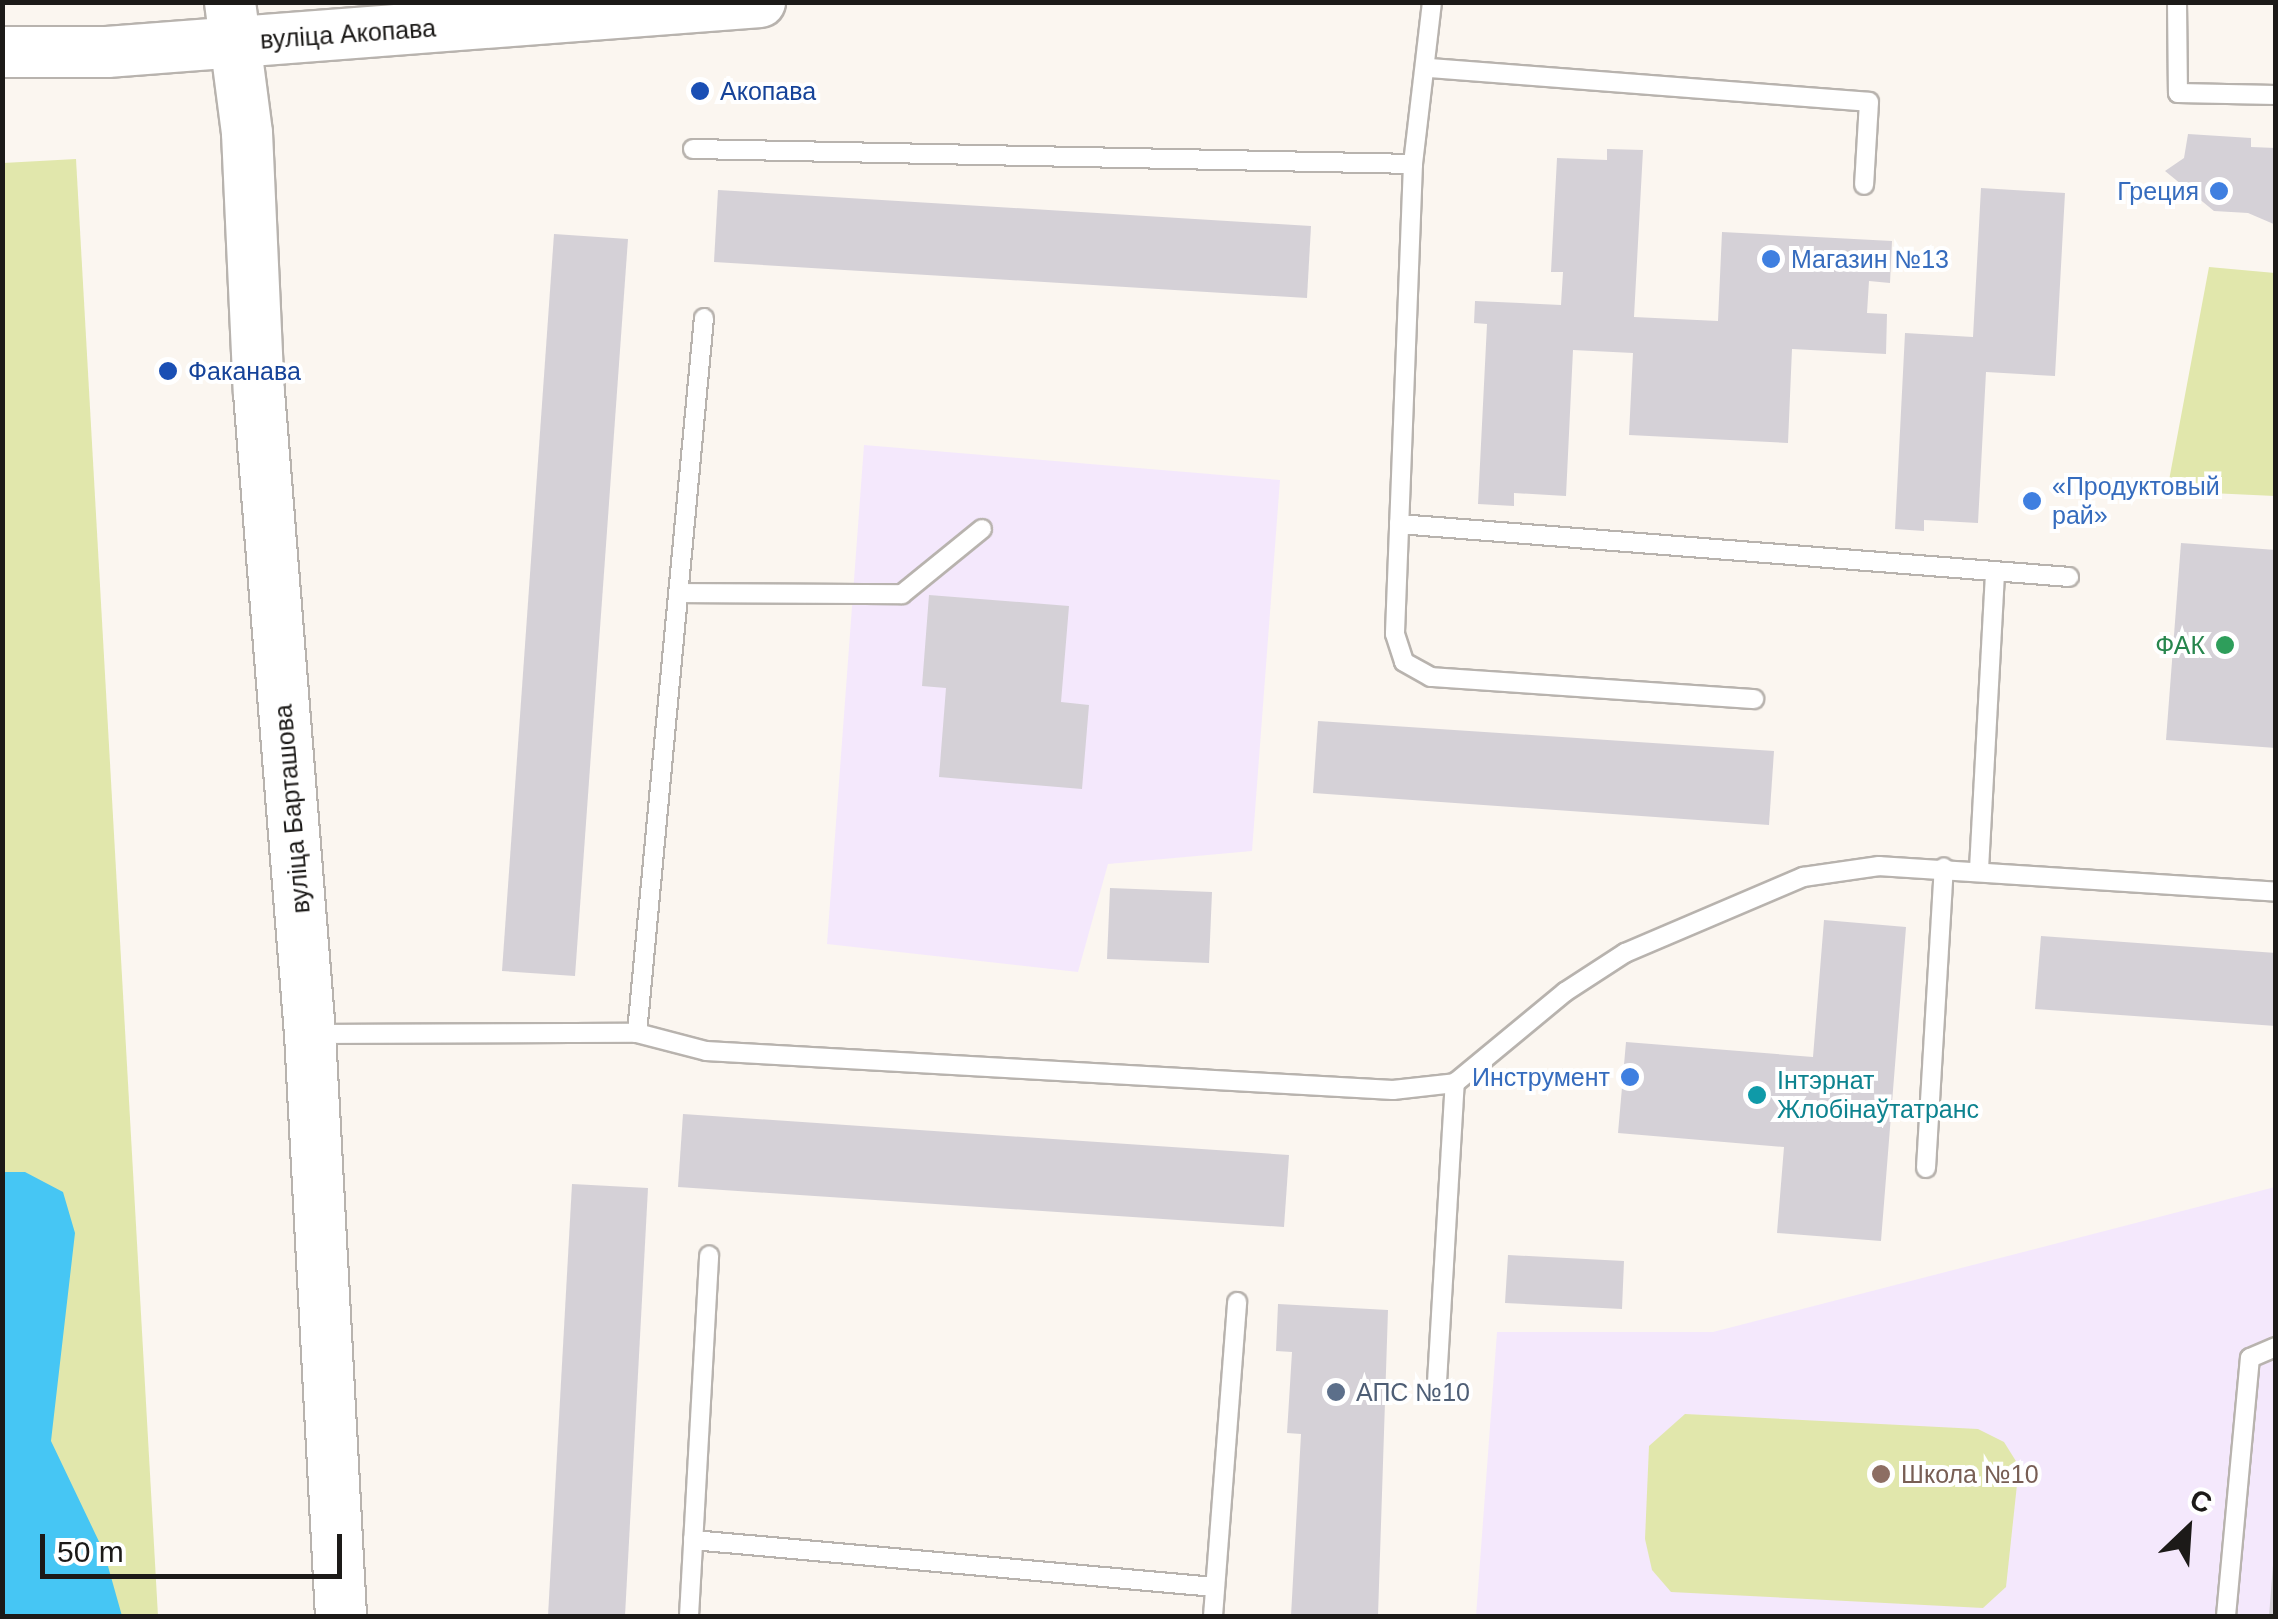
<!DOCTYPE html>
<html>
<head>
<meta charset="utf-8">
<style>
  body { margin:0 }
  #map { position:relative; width:2278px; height:1619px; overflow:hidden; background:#fbf6f0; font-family:Helvetica,sans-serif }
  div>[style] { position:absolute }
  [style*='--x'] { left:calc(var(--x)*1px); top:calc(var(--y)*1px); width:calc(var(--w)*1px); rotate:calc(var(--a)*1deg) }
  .education>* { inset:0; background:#f4e8fc }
  .green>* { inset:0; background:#e1e7ac }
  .water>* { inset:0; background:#46c6f4 }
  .building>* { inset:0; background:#d5d1d7 }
  .roads { filter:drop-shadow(2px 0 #b8b3ae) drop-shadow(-2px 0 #b8b3ae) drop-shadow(0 2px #b8b3ae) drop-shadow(0 -2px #b8b3ae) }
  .lane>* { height:18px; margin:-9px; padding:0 9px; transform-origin:9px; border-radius:9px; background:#fff }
  .secondary>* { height:50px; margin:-25px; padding:0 25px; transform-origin:25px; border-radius:25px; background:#fff }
  .dots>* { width:28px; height:28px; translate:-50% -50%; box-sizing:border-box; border:5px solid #fff; border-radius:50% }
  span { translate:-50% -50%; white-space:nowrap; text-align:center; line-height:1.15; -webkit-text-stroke:8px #fff; paint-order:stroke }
  .street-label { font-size:25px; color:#1c1a18 }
  .transit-label { font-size:25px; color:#164399 }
  .left { translate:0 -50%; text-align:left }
  .shop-label { font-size:25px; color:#366cbe }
  .right { translate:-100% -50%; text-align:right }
  .leisure-label { font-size:25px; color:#27864d }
  .culture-label { font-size:25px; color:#0d838f }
  .service-label { font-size:25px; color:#4e5e75 }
  .education-label { font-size:25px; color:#785e54 }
  .frame { position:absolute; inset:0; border:5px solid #1c1a18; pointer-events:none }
  .north { position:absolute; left:2138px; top:1479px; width:100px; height:100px; -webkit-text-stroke:8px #fff; paint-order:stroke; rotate:25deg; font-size:28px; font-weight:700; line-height:40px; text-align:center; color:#1c1a18 }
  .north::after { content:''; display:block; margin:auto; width:35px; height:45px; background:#1c1a18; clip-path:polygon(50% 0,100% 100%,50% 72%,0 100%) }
  .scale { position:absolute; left:40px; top:1534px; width:302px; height:45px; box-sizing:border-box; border:5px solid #1c1a18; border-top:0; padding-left:12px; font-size:30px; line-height:35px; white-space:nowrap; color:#1c1a18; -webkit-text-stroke:8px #fff; paint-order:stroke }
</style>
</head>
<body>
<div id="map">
  <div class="education">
    <i style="clip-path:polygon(864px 445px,1280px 480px,1252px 851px,1108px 864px,1078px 972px,827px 944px)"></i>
    <i style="clip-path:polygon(2275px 1187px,2275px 1616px,1476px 1616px,1497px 1332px,1713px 1332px)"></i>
  </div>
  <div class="green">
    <i style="clip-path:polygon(76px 159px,158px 1616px,3px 1616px,3px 163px)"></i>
    <i style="clip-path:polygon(2209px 267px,2275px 273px,2275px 496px,2167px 491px)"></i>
    <i style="clip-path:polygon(1685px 1414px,1978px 1429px,2004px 1442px,2019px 1466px,2006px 1587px,1983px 1608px,1671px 1592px,1652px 1570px,1645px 1539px,1649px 1446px)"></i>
  </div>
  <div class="water">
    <i style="clip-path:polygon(3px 1172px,25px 1172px,63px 1192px,75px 1233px,51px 1441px,104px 1552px,122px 1616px,3px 1616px)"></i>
  </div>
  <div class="building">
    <i style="clip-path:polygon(2188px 134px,2251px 138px,2251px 147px,2276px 148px,2276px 225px,2248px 213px,2214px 211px,2165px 171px,2184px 158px)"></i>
    <i style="clip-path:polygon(1607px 149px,1643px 150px,1634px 317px,1718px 321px,1722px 232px,1892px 241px,1890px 283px,1869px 281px,1867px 313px,1887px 314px,1886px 354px,1792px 349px,1788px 443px,1629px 435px,1633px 353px,1573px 350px,1566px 496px,1514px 493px,1514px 506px,1478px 504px,1487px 324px,1474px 323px,1475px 301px,1561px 305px,1563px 272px,1551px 272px,1557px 158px,1607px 160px)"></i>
    <i style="clip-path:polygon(1981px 188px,2065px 193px,2055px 376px,1986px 372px,1978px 523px,1924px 520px,1924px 531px,1895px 529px,1905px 333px,1973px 337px)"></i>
    <i style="clip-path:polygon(718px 190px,1311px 226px,1307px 298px,714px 262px)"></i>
    <i style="clip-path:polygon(554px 234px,628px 239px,575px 976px,502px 971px)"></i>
    <i style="clip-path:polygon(2181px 543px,2276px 550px,2276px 748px,2166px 740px)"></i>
    <i style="clip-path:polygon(929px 595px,1069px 606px,1061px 702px,1089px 705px,1082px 789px,939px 777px,946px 688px,922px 686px)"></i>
    <i style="clip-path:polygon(1318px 721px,1774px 751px,1769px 825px,1313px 793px)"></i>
    <i style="clip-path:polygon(1110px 888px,1212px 892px,1209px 963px,1107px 959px)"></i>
    <i style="clip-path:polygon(1824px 920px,1906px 927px,1881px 1241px,1777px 1233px,1784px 1147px,1618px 1133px,1626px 1042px,1813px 1057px)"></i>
    <i style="clip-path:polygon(2041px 936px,2276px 953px,2276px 1026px,2035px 1009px)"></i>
    <i style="clip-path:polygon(683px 1114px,1289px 1155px,1284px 1227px,678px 1187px)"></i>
    <i style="clip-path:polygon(572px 1184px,648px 1188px,625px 1616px,548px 1616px)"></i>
    <i style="clip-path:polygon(1508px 1255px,1624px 1261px,1622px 1309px,1505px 1303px)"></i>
    <i style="clip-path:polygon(1278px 1304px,1388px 1310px,1378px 1616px,1291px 1616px,1301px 1434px,1287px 1433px,1292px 1352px,1276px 1351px)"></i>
    <i style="clip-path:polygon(2273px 1565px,2276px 1616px,2269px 1616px)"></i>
  </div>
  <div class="roads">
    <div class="lane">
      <i style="--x:1432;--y:2;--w:163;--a:96.7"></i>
      <i style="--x:1413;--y:164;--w:470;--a:92.2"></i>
      <i style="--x:1395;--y:634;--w:29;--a:72"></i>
      <i style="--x:1404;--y:662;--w:31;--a:29"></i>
      <i style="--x:1431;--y:677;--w:324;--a:3.9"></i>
      <i style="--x:2177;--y:2;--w:91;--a:89.4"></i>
      <i style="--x:2178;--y:93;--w:98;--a:1.2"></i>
      <i style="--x:1429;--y:68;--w:441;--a:4.4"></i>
      <i style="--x:1869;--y:102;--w:83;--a:93.4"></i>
      <i style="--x:693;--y:149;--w:720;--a:1.19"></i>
      <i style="--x:1399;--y:524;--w:672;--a:4.52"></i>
      <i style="--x:678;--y:593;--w:224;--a:0.3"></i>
      <i style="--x:902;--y:594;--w:103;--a:-39.1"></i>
      <i style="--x:1979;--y:869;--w:297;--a:-86.9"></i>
      <i style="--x:637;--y:1033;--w:718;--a:-84.65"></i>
      <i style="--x:311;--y:1034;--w:326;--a:-0.2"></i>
      <i style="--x:637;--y:1033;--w:71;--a:14.6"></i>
      <i style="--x:706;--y:1051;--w:688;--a:3.25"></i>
      <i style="--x:1393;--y:1090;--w:62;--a:-6.4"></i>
      <i style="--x:1455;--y:1083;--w:143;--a:-39.6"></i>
      <i style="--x:1565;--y:992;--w:72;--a:-33"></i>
      <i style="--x:1625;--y:953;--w:194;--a:-23.1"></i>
      <i style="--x:1803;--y:877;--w:77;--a:-8.2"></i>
      <i style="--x:1879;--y:866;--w:398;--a:3.7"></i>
      <i style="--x:1926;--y:1168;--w:301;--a:-86.6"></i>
      <i style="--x:1437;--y:1382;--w:300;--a:-86.6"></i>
      <i style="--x:693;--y:1540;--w:523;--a:5.15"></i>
      <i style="--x:689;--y:1616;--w:361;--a:-86.8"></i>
      <i style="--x:1213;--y:1616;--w:315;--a:-85.6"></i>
      <i style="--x:2226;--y:1616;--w:259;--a:-84.7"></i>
      <i style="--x:2250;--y:1358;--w:28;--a:-23"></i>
    </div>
    <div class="secondary">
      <i style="--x:230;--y:2;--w:132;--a:82.6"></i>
      <i style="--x:247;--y:133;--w:260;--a:87.4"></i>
      <i style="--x:259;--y:393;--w:643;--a:85.45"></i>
      <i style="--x:310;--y:1034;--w:583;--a:86.95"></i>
      <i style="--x:2;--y:52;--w:105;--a:0"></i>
      <i style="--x:107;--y:52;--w:655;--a:-4.38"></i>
    </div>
  </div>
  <div class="dots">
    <i style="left:700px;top:91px;background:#1a4fb4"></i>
    <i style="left:2219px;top:191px;background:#3f7fe0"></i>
    <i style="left:1771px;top:259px;background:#3f7fe0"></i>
    <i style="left:168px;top:371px;background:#1a4fb4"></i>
    <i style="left:2032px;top:501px;background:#3f7fe0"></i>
    <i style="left:2225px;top:645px;background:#2e9e5b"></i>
    <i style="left:1630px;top:1077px;background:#3f7fe0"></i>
    <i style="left:1757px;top:1095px;background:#0f9aa8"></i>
    <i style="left:1336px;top:1392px;background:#5c6f8a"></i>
    <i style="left:1881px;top:1474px;background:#8d6e63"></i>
  </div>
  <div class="street-label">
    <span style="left:348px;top:34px;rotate:-4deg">вуліца Акопава</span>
    <span style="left:292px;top:809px;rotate:-95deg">вуліца Барташова</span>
  </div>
  <div class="transit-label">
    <span class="left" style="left:720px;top:91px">Акопава</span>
    <span class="left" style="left:188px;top:371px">Факанава</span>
  </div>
  <div class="shop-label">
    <span class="right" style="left:2199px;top:191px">Греция</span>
    <span class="left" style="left:1791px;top:259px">Магазин №13</span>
    <span class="left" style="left:2052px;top:501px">«Продуктовый<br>рай»</span>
    <span class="right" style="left:1610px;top:1077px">Инструмент</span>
  </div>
  <div class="leisure-label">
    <span class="right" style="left:2205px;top:645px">ФАК</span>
  </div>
  <div class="culture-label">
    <span class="left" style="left:1777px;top:1095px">Інтэрнат<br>Жлобінаўтатранс</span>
  </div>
  <div class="service-label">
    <span class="left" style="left:1356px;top:1392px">АПС №10</span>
  </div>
  <div class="education-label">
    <span class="left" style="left:1901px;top:1474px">Школа №10</span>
  </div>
  <div class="frame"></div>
  <div class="north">С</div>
  <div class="scale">50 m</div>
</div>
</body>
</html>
